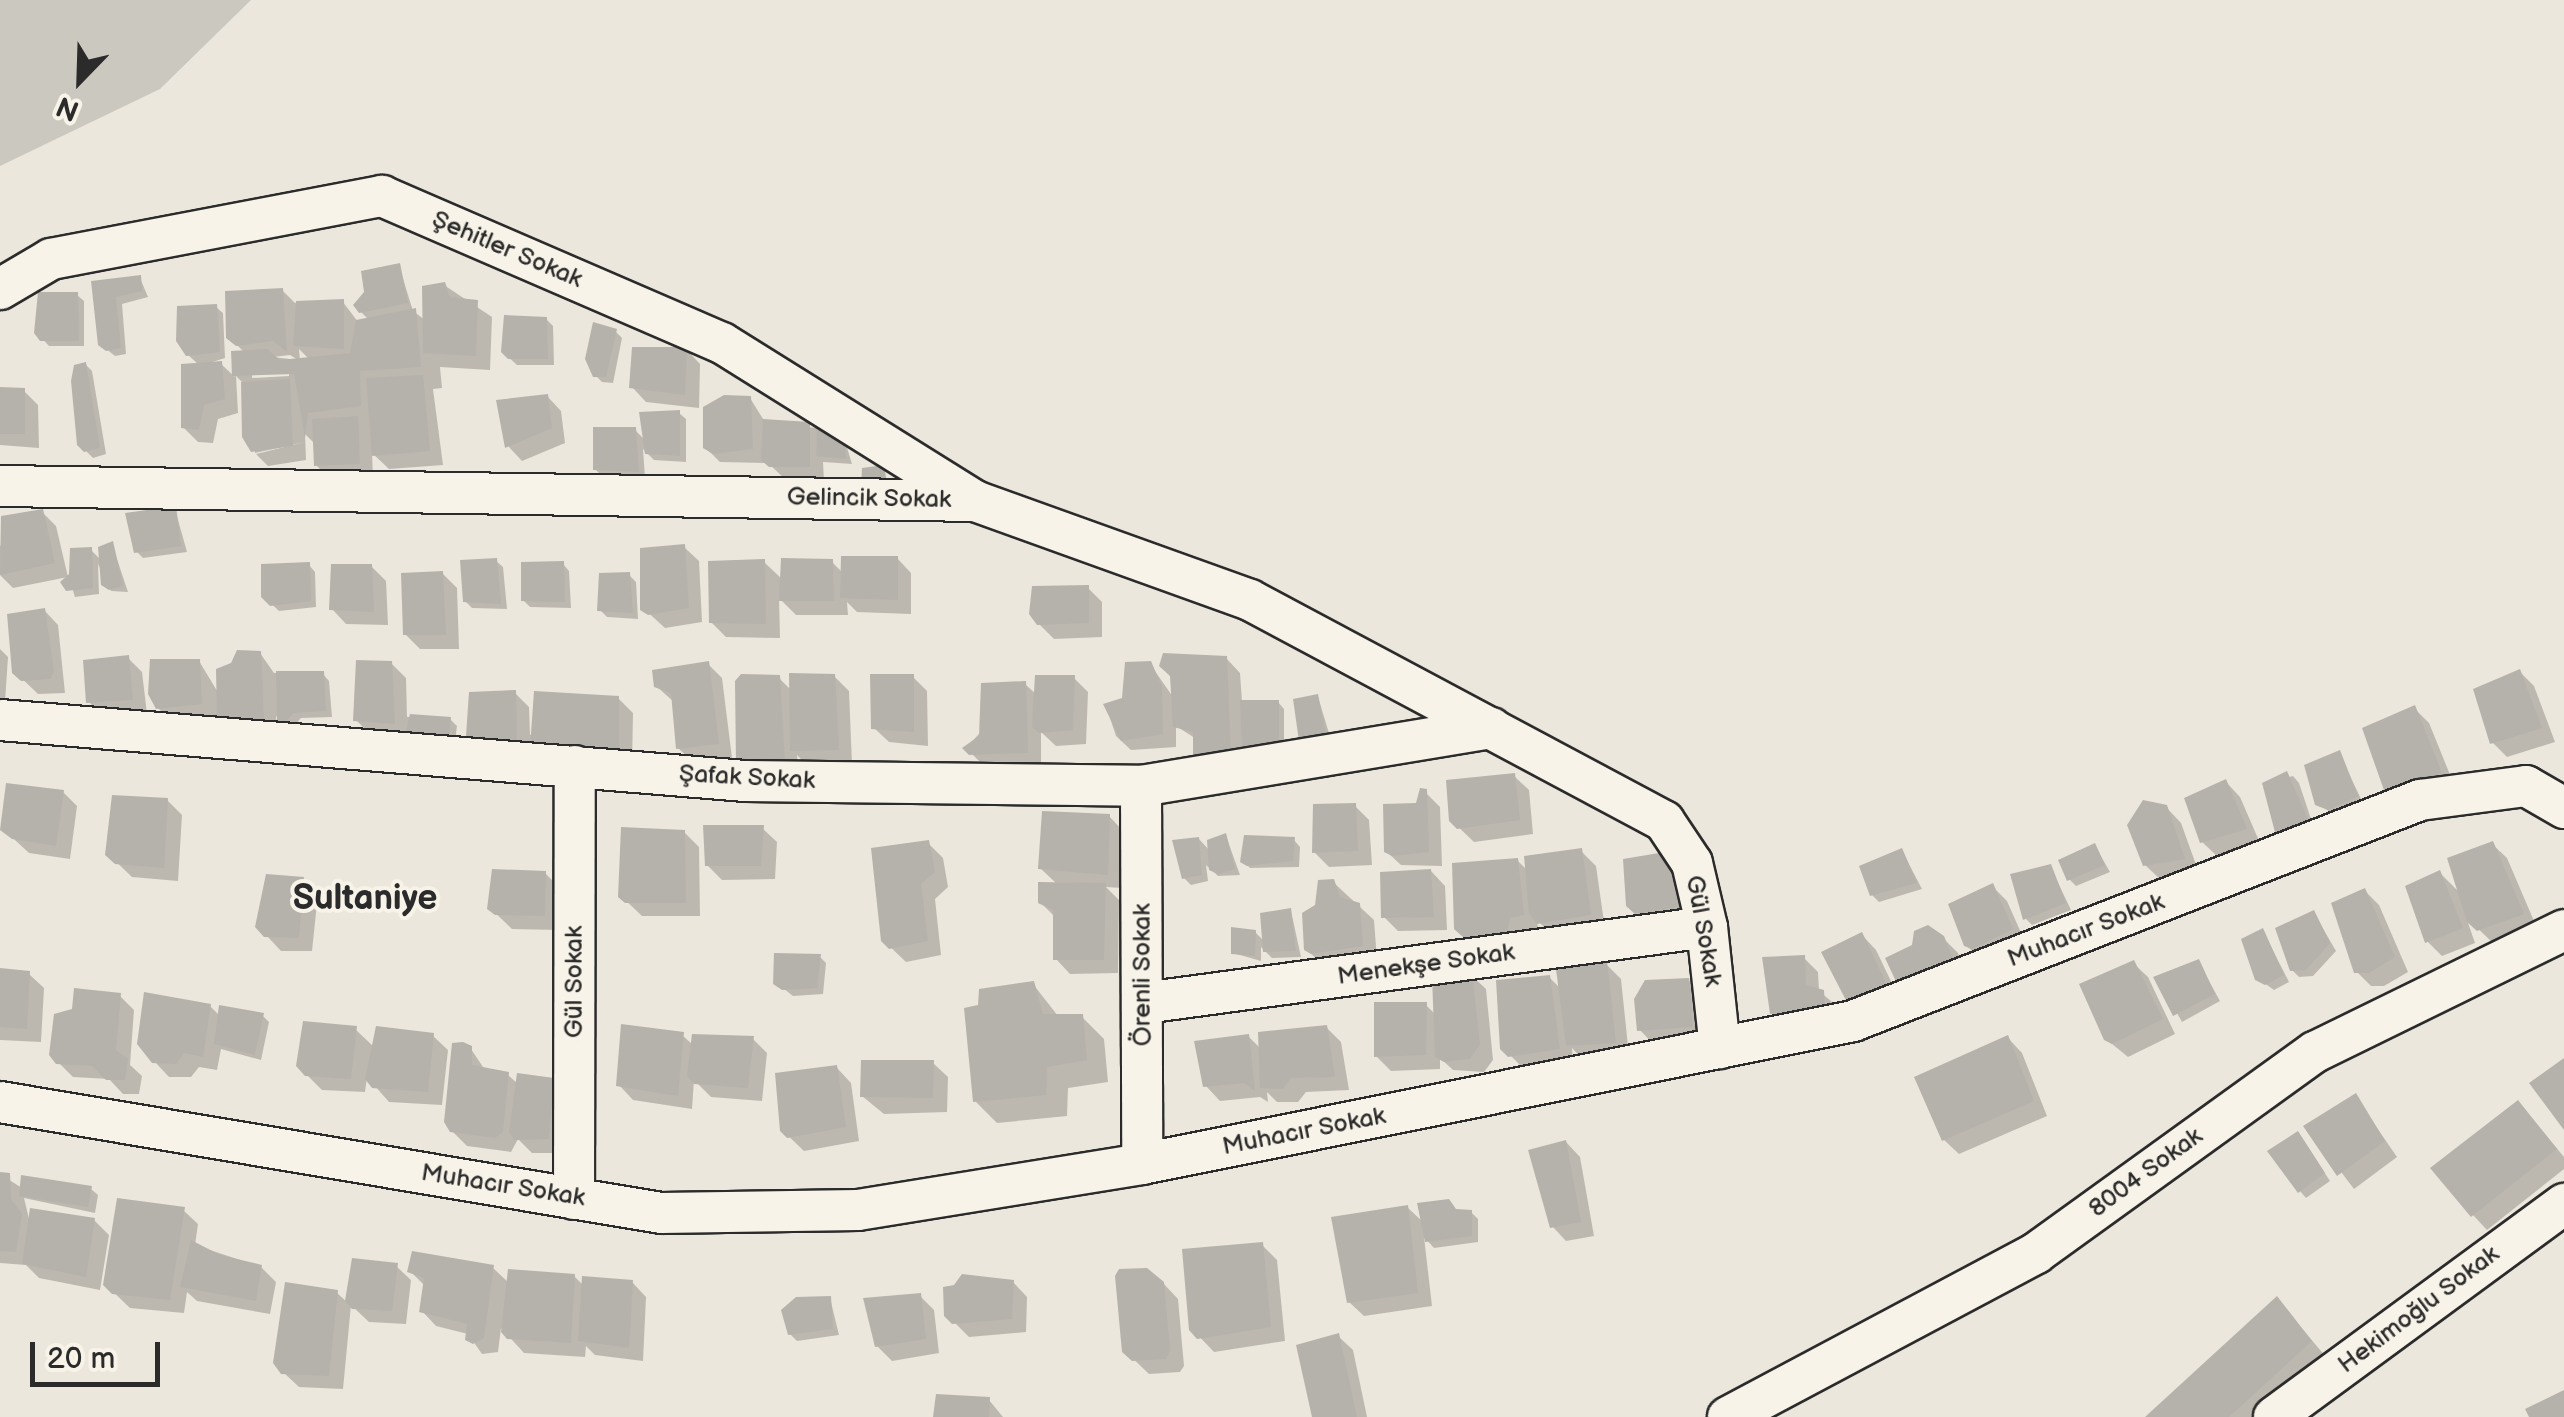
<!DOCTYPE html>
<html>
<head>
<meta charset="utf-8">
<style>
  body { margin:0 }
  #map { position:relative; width:2564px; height:1417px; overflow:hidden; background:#ebe7dd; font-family:"Balsamiq Sans",sans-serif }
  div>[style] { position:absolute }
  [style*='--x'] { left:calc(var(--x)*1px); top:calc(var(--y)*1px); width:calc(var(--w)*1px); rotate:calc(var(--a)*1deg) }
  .green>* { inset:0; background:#cbc8bf }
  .shadow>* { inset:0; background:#0003 }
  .building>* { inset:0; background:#b5b2ab }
  .roads { filter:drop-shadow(2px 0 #2b2b2b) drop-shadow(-2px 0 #2b2b2b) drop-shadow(0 2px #2b2b2b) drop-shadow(0 -2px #2b2b2b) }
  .minor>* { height:40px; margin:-20px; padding:0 20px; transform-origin:20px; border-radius:20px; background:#f7f3e8 }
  span { translate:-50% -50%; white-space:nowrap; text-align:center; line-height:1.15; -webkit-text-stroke:8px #f7f3e8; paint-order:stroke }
  .street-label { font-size:25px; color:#2b2b2b }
  .district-label { font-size:35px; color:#2b2b2b; font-weight:700 }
  .north { position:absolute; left:30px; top:30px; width:100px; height:100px; -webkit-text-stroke:8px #f7f3e8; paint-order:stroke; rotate:203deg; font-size:28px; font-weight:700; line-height:40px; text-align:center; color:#2b2b2b }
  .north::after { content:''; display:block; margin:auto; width:35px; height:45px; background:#2b2b2b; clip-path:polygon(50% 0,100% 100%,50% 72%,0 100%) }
  .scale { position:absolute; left:30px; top:1342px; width:130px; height:45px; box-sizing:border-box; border:5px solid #2b2b2b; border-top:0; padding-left:12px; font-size:30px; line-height:35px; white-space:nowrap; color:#2b2b2b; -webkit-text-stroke:8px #f7f3e8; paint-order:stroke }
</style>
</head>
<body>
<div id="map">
  <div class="green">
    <i style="clip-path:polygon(0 0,251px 0,160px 89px,0 166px)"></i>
  </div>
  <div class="shadow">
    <i style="clip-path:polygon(evenodd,399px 266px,413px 311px,425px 320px,444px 285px,492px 317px,490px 370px,440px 367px,442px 388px,433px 389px,443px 465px,389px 469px,372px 453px,373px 478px,331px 480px,316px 465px,315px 444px,305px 434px,306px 460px,268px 466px,256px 454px,305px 442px,255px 453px,244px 384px,236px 376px,238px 413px,218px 419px,213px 443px,198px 442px,183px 427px,199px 365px,187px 354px,216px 307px,223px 313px,225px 358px,203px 365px,221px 364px,235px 377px,234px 353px,245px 353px,229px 337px,282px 290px,295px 303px,343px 302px,358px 322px,369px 320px,361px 312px,399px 266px,299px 349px,309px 359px,300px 360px,299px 349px,399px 266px,290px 355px,298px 360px,273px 357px,290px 355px,399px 266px,289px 371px,289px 376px,252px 378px,252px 373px,289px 371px)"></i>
    <i style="clip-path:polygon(140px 278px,148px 297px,122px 304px,126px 354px,115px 356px,100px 344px,94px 283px)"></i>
    <i style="clip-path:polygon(77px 295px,84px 301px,84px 346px,49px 346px,36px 332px)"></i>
    <i style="clip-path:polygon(546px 319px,553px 326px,554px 365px,517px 365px,503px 352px)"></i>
    <i style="clip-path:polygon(615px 331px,622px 338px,613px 383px,602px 382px,595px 375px)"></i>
    <i style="clip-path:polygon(686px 349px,700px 364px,699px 408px,646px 402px,632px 387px)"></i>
    <i style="clip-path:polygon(86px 365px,92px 371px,106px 454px,93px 458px,79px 444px)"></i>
    <i style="clip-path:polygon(0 390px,24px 391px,38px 405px,39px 448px,0 445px)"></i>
    <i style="clip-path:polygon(547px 396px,561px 411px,565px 443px,522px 461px,508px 446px)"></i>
    <i style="clip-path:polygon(750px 398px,765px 422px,842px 431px,852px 464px,823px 462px,824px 481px,786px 480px,768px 463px,720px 462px,705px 447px)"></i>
    <i style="clip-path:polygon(679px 413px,686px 419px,686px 462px,654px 460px,643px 449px,645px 478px,602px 476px,595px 469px,635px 430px,645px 440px)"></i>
    <i style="clip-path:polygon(175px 509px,187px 552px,143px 558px,136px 551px)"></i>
    <i style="clip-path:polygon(42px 512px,56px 526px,68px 577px,13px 588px,0 575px,0 546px)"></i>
    <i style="clip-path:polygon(112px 544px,128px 592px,111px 591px,98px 564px,99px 594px,75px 597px,69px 578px,91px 550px,101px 560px)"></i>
    <i style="clip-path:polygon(684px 547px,699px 561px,702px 622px,665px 628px,643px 608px)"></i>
    <i style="clip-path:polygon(897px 558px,911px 573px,911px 614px,857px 612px,847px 602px,848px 615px,796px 615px,779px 598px,780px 638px,726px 637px,711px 622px,764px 562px,783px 580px,832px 562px,843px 573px)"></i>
    <i style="clip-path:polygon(496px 561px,503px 567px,507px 609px,472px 608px,465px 601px)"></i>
    <i style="clip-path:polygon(563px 564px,569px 571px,571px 608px,530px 607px,523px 600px)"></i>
    <i style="clip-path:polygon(309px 565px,315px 572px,316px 607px,279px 611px,263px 596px)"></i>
    <i style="clip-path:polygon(371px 566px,386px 581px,388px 625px,346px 624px,332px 609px)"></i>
    <i style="clip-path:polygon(442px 573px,457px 588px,459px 649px,420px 649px,405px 634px)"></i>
    <i style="clip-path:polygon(629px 575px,636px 582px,638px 619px,607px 617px,600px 610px)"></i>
    <i style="clip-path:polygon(1088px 588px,1102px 602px,1102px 637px,1054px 639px,1039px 624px)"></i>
    <i style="clip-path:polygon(44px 610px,58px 625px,65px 693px,38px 694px,15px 672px)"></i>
    <i style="clip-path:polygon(0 649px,8px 657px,4px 717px,0 717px)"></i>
    <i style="clip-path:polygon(260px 653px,274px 673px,323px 674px,329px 681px,332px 717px,301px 718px,291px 729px,276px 716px,277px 733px,173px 723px,158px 708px,199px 661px,219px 694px)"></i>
    <i style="clip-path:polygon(128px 658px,142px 672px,147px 714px,103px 716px,89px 702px)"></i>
    <i style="clip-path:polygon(1226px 658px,1240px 673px,1242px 702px,1278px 702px,1284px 709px,1284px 753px,1251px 752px,1244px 744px,1245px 770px,1176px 726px,1176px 747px,1131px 750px,1116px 736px,1106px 706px,1124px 700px,1150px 664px,1173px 697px)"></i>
    <i style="clip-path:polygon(391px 663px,406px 678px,407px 717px,450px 719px,457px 726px,455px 742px,370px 734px,356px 720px)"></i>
    <i style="clip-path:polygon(708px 664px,722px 678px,732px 758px,693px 762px,678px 748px,674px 702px,656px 686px)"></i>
    <i style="clip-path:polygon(2520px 672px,2534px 686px,2555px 742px,2507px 757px,2492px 742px)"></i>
    <i style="clip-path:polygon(834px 676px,849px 691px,852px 764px,807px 765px,797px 755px,799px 777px,762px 782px,779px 678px,791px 690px)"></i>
    <i style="clip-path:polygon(913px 677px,927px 691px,928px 746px,889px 742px,874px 728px)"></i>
    <i style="clip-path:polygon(1074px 678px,1088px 692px,1086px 744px,1056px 746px,1041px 732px,1041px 767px,986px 768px,966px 748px,1025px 684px,1037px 695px)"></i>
    <i style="clip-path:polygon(515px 693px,529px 707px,530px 735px,618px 698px,633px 713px,632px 769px,548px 761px,530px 743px,530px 760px,490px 762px)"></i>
    <i style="clip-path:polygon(1318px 697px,1332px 743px,1308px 746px)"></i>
    <i style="clip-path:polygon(2414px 708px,2429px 723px,2455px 787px,2402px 806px)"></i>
    <i style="clip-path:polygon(2339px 753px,2363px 803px,2336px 816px,2318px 804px)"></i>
    <i style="clip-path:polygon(1514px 776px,1529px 790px,1533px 834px,1474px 842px,1451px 820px)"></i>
    <i style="clip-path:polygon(2293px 776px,2299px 783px,2315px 831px,2265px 784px)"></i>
    <i style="clip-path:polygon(2226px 782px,2240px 797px,2260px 843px,2217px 856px,2202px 842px)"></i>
    <i style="clip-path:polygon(63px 792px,77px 806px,70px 859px,29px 853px,3px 829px)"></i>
    <i style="clip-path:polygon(1425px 792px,1440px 807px,1442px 866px,1401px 865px,1386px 851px)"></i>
    <i style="clip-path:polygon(167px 800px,182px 815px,178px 881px,132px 877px,108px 854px)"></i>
    <i style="clip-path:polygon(1355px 806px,1369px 820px,1372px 865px,1329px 867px,1314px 852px)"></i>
    <i style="clip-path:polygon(2166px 807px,2181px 823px,2199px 873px,2160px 879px,2145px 865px)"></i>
    <i style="clip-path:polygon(1109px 816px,1123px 831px,1122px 888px,1106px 887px,1119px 900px,1118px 973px,1070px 974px,1056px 959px,1056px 918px,1040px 902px,1057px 884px,1040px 868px)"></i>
    <i style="clip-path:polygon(762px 828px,777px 842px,775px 879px,722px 880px,707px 865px)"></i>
    <i style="clip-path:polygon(684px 832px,699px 847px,700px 916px,642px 916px,621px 896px)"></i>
    <i style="clip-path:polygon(1226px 836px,1240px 875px,1218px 876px,1206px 865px,1208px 881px,1191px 885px,1184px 878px,1199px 839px,1210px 851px)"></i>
    <i style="clip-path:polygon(1294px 840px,1300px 847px,1299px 867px,1250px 868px,1243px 861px)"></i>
    <i style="clip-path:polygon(928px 843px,943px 858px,948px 887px,935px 899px,941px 955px,906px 962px,883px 940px)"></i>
    <i style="clip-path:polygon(2492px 844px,2507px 858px,2537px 928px,2494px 944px,2466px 917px,2475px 943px,2442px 956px,2427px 941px,2440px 873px,2461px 894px)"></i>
    <i style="clip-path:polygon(2095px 846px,2110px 872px,2076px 886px,2069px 879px)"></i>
    <i style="clip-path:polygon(1581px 851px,1596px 866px,1605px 929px,1554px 937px,1537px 920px,1538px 929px,1472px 943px,1456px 928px,1517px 860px,1528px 871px)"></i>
    <i style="clip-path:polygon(1902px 851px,1922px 889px,1879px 902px,1872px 895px)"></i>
    <i style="clip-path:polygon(1670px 854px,1693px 921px,1652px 927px,1629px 905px)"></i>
    <i style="clip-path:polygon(2050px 866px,2071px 910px,2032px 925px,2025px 918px)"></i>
    <i style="clip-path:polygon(1431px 871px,1445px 886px,1447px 930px,1398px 931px,1384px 917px)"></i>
    <i style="clip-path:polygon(545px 873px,560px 888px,559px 930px,512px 929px,490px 908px)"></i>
    <i style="clip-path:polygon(303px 880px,318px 894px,312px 951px,281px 951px,266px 935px)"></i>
    <i style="clip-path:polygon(1333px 882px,1374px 920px,1377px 960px,1321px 963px,1306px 949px,1317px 906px)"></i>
    <i style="clip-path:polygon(1992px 886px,2007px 901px,2026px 944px,1981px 960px,1966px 945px)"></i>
    <i style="clip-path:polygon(2365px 891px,2379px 905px,2408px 972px,2384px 986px,2371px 986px,2356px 971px)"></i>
    <i style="clip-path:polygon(1291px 911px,1301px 957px,1272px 958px,1261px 947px,1261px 961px,1233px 953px,1255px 932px,1265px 942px)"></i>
    <i style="clip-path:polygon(2314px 913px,2336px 951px,2313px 976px,2299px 977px,2292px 970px)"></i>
    <i style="clip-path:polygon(2263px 931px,2289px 982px,2274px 990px,2257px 978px)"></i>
    <i style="clip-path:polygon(1862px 935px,1876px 950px,1901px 1002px,1825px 953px)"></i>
    <i style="clip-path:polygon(1943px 938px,1958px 953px,1969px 981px,1914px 947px)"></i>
    <i style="clip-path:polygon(820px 957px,826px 963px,823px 994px,793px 996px,779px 985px)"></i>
    <i style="clip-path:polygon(1804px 958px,1818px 972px,1819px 991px,1838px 1007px,1787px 1027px,1772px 1013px)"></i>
    <i style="clip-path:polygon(2198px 961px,2220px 1001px,2182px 1022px,2157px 978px)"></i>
    <i style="clip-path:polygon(2133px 963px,2148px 977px,2175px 1034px,2128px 1057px,2106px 1039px)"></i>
    <i style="clip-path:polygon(1606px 964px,1621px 979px,1629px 1056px,1583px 1060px,1572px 1048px,1573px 1063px,1525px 1070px,1503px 1048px,1549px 977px,1561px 989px)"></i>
    <i style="clip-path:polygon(0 971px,29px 974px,44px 988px,41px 1042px,0 1040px)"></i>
    <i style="clip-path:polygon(1471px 975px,1486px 989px,1493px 1060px,1484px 1072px,1453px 1070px,1440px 1058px,1440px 1069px,1391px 1071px,1376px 1056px,1426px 1005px,1436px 1015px)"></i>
    <i style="clip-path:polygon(1688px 980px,1703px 995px,1706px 1040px,1654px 1045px,1640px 1030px)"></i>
    <i style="clip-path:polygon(1033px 984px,1058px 1016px,1082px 1017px,1104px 1039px,1108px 1082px,1068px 1088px,1067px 1116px,997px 1123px,975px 1101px)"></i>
    <i style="clip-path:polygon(120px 996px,134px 1010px,130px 1065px,142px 1076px,139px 1094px,123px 1094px,109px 1079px,73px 1077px,58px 1062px)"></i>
    <i style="clip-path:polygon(210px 1006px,220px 1016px,262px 1015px,269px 1022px,261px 1060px,221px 1049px,217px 1070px,199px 1067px,191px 1077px,169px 1077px,154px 1061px)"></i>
    <i style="clip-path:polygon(1326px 1027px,1341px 1042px,1349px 1090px,1306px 1092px,1298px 1102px,1277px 1102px,1267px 1092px,1268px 1102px,1260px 1097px,1220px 1101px,1206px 1086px,1248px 1036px,1261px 1049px)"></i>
    <i style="clip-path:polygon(355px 1029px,374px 1047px,433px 1036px,448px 1050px,442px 1105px,389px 1102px,367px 1077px,365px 1092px,322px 1090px,307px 1075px)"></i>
    <i style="clip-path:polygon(682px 1035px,693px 1045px,753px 1039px,767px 1053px,762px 1101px,711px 1097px,694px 1080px,692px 1109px,633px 1100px,619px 1085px)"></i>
    <i style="clip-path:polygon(2008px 1038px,2022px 1053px,2047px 1116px,1959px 1154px,1944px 1140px)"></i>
    <i style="clip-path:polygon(471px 1049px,485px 1070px,508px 1075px,518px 1084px,553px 1080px,567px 1095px,563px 1153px,532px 1153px,518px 1139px,511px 1152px,467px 1146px,452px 1131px)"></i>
    <i style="clip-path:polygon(933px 1063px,948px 1077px,947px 1112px,884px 1114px,862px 1096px)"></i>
    <i style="clip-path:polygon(837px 1068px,851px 1083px,859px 1141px,804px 1151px,782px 1130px)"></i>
    <i style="clip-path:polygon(2355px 1096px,2397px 1157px,2354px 1189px,2307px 1127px)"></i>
    <i style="clip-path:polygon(2532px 1118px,2564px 1157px,2564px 1169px,2487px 1230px,2473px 1215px)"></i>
    <i style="clip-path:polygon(2304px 1141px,2330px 1181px,2306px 1198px,2300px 1191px)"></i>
    <i style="clip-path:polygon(1566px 1142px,1580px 1157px,1594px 1236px,1566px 1241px,1552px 1226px)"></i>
    <i style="clip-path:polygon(0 1174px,22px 1188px,91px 1189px,98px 1195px,95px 1213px,24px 1198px,30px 1223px,94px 1220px,109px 1235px,100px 1290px,39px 1278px,26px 1265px,0 1263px)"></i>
    <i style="clip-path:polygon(1407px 1207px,1424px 1223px,1471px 1212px,1478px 1219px,1478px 1242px,1434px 1248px,1424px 1237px,1432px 1306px,1364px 1316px,1349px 1302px)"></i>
    <i style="clip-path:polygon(183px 1210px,198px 1224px,195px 1245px,261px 1267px,276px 1282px,270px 1314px,197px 1301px,187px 1292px,184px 1313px,130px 1308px,106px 1285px)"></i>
    <i style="clip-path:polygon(1262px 1245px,1277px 1260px,1285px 1341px,1214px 1352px,1192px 1329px)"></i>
    <i style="clip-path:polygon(396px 1266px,411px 1280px,406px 1324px,369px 1322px,351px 1305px,343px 1389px,299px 1387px,283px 1372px,336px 1292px,348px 1303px)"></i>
    <i style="clip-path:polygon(493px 1268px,509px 1283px,574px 1276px,584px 1286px,632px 1282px,646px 1297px,643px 1361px,595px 1355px,586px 1346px,585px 1357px,524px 1353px,501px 1328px,498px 1352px,482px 1354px,468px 1334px,436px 1326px,422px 1311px,426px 1287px,410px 1271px)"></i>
    <i style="clip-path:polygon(1013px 1282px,1027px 1297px,1026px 1332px,969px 1337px,947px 1315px)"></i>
    <i style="clip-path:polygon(1163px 1283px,1178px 1299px,1184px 1366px,1180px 1372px,1149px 1374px,1125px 1351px)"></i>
    <i style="clip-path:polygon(920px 1296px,934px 1310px,939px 1353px,892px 1361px,877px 1346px)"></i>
    <i style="clip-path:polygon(830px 1298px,839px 1335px,797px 1341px,790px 1334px)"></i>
    <i style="clip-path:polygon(2277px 1299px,2332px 1364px,2274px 1417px,2148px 1417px)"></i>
    <i style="clip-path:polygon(1338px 1336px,1353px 1350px,1367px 1417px,1315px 1417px)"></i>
    <i style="clip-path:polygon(989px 1400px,1003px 1417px,936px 1417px)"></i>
  </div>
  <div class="building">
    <i style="clip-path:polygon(400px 263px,408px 303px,359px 313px,353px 305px,364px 292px,361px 271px)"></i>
    <i style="clip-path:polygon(141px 275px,142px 291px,116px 297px,121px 348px,106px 351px,98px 345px,91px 281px)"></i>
    <i style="clip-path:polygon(445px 282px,450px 297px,478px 300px,476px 356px,423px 353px,422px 286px)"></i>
    <i style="clip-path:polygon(283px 288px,287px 352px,273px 341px,236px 346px,226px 338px,225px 291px)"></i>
    <i style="clip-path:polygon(38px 292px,78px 292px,79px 341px,40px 341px,34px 333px)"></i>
    <i style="clip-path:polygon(344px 299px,344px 349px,293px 346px,296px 301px)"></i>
    <i style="clip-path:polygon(217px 304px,220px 352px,186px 356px,176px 341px,177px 306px)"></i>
    <i style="clip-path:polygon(416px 308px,421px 367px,360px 371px,361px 406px,308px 413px,305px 438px,294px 374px,232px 376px,231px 351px,267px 349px,280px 360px,350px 353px,356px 320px)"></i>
    <i style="clip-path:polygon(504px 315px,547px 317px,548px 359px,508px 359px,501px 352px)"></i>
    <i style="clip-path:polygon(593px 322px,617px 329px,606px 377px,593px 377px,585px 359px)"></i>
    <i style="clip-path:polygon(632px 347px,687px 347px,685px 395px,629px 388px)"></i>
    <i style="clip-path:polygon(222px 361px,225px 399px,204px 405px,199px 430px,181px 428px,181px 364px)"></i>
    <i style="clip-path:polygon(86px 362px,100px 448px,84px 452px,77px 445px,71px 381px,74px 365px)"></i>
    <i style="clip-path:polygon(423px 375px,430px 451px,372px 456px,366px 378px)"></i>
    <i style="clip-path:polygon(290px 379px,293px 446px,251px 452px,242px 437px,241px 382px)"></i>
    <i style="clip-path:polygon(0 387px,25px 388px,25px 434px,0 434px)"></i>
    <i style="clip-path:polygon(548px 394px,552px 428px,505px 448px,496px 400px)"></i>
    <i style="clip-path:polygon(724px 395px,751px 396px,753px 449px,713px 454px,703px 448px,703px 407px)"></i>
    <i style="clip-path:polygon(680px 410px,680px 456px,645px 454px,639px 412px)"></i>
    <i style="clip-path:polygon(358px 416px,360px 464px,314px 466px,312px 419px)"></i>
    <i style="clip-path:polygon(763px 419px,810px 422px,810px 467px,769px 467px,761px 460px)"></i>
    <i style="clip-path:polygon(593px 427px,636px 427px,639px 472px,593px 470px)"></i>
    <i style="clip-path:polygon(843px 428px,846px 459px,816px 456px,817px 430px)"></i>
    <i style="clip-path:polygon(884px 465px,888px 490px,861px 489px,862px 468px)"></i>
    <i style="clip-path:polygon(176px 506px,181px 546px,134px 553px,125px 513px)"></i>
    <i style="clip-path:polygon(43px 509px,55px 563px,0 575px,1px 516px)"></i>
    <i style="clip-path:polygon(113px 541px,123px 586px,109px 590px,101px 585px,98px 547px)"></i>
    <i style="clip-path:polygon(685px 544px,689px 608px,648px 615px,640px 610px,640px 548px)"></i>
    <i style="clip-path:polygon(92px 547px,93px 588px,66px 591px,60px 582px,69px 574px,70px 548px)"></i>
    <i style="clip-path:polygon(841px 556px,898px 556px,898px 600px,840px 598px)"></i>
    <i style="clip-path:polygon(497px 558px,501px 604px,463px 602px,460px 560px)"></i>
    <i style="clip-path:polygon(781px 558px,833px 559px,834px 601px,779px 601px)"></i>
    <i style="clip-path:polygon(765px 559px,766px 624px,709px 623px,708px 561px)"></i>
    <i style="clip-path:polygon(564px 561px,565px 602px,521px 601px,521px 562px)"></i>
    <i style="clip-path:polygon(310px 562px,311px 601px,270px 606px,261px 597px,261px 564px)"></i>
    <i style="clip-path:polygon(331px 564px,372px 564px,374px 612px,329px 610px)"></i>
    <i style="clip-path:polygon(443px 571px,446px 635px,403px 635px,401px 573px)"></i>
    <i style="clip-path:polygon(630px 572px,633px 613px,597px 611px,599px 573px)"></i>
    <i style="clip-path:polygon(1089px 585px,1089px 623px,1037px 625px,1029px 614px,1032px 586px)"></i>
    <i style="clip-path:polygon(45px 608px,54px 672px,50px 679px,21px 681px,12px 673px,7px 614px)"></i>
    <i style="clip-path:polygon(237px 650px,261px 651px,264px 719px,226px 725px,217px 721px,216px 669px,231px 663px)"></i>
    <i style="clip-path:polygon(1163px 653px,1227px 656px,1231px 755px,1193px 761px,1193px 732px,1173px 727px,1170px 676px,1159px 666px)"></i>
    <i style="clip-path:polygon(129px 655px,133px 700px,86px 703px,83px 660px)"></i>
    <i style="clip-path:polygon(150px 659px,200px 659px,202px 704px,156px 709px,148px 694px)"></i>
    <i style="clip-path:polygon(356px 660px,392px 661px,395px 724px,353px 721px)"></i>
    <i style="clip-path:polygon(709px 661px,719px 744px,676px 749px,671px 693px,654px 687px,652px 670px)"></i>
    <i style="clip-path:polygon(1151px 661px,1162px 687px,1163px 734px,1121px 741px,1103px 704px,1122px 698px,1125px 662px)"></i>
    <i style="clip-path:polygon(2520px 669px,2542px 728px,2490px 744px,2473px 689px)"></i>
    <i style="clip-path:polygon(276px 671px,324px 671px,326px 711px,294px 713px,283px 724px,277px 720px)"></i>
    <i style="clip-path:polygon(789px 673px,835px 674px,839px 750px,790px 751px)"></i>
    <i style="clip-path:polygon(741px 674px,780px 675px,785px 763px,736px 763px,735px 681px)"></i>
    <i style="clip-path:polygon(870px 674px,914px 674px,914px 732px,871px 729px)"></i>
    <i style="clip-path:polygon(1035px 675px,1075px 675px,1073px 730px,1039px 733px,1032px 727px)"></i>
    <i style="clip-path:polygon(1026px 681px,1028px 753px,969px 755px,962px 748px,979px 736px,981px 683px)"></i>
    <i style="clip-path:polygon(516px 690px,517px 746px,473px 748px,466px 736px,469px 692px)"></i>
    <i style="clip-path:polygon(534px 691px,619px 696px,619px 755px,530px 747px)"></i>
    <i style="clip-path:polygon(1318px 694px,1326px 735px,1299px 741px,1293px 699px)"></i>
    <i style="clip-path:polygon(1240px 700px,1279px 700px,1279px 748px,1242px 746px)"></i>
    <i style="clip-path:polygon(2415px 705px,2442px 773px,2385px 793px,2362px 728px)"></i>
    <i style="clip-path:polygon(410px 714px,451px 717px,449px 736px,405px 734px)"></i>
    <i style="clip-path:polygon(2340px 750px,2358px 796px,2328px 810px,2315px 805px,2304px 765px)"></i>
    <i style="clip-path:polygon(2287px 771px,2310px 824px,2276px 836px,2262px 783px)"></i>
    <i style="clip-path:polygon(1515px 773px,1520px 820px,1457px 829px,1449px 821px,1446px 780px)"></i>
    <i style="clip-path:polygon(2226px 779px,2247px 829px,2200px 843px,2184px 798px)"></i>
    <i style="clip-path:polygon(6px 783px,64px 790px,56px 846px,12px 839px,0 830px)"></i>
    <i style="clip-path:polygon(1420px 788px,1427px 789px,1429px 852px,1392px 856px,1384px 852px,1383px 804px,1416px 803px)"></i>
    <i style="clip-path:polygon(112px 795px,168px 798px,164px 868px,115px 864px,105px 855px)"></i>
    <i style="clip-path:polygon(2143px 800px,2167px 805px,2185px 859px,2143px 866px,2127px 825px)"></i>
    <i style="clip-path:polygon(1356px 803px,1358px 851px,1312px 853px,1313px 804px)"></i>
    <i style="clip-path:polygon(1042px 811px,1110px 814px,1108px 875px,1038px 869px)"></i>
    <i style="clip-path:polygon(703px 825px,764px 825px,761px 866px,705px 866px)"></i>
    <i style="clip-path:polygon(621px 827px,685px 830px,686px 903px,625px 903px,618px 897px)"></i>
    <i style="clip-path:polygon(1226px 833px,1235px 869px,1218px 874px,1209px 870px,1207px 840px)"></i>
    <i style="clip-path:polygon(1244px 835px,1295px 837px,1293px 861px,1247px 866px,1240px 862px)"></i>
    <i style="clip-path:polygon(1199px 837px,1202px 875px,1182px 879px,1172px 840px)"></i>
    <i style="clip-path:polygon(929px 840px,935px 872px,921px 884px,928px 941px,889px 949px,881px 941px,871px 848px)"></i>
    <i style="clip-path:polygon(2493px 841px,2524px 914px,2477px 931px,2467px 922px,2447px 858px)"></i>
    <i style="clip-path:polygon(2095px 843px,2105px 865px,2067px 881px,2058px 860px)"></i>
    <i style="clip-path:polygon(1582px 848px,1591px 915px,1537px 924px,1529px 913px,1524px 856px)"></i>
    <i style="clip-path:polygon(1902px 848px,1917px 883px,1870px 896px,1859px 866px)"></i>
    <i style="clip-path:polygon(1671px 851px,1680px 907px,1635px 914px,1626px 906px,1623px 859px)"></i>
    <i style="clip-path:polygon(1518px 858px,1524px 915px,1510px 918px,1507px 932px,1464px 938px,1454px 929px,1452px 863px)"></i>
    <i style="clip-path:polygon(2051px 864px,2066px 903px,2023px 920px,2010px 874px)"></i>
    <i style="clip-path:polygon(492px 869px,546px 871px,545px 916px,495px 915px,487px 909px)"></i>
    <i style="clip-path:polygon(1431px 869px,1434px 917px,1381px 918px,1380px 872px)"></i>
    <i style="clip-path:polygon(2440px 870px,2463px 928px,2425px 943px,2405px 886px)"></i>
    <i style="clip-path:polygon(266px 874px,304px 877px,299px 938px,264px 937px,255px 927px)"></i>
    <i style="clip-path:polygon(1334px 879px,1340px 897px,1360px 903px,1363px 946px,1311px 954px,1304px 950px,1302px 913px,1315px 905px,1318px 880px)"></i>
    <i style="clip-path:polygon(1038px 882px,1106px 883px,1104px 960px,1053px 960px,1053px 910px,1038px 903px)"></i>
    <i style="clip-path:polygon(1993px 883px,2013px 929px,1972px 949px,1964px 946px,1948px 904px)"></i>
    <i style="clip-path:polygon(2365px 888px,2395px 957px,2369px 973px,2354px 973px,2331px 903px)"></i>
    <i style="clip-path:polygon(1291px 908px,1296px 951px,1263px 952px,1260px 913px)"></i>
    <i style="clip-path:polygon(2314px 910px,2330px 943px,2306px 970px,2290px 971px,2275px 928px)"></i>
    <i style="clip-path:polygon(1928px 925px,1944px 936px,1956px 966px,1901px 992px,1885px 958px,1912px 945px,1914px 931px)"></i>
    <i style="clip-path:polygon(1231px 927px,1256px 930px,1255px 956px,1231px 954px)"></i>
    <i style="clip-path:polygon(2263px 928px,2284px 975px,2265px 985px,2255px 980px,2241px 939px)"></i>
    <i style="clip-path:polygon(1862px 932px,1888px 987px,1850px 1008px,1821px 952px)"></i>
    <i style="clip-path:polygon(774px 953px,821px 954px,817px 988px,782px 990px,773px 984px)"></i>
    <i style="clip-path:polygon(1805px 955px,1806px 985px,1824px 990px,1825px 1007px,1770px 1014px,1762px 957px)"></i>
    <i style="clip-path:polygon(2199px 959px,2215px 994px,2173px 1016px,2153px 977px)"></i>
    <i style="clip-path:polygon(2134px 960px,2163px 1019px,2112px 1044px,2104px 1040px,2079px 984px)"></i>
    <i style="clip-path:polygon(1607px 961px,1616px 1043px,1566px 1046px,1556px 969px)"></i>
    <i style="clip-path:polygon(0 968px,30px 971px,27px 1029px,0 1027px)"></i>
    <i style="clip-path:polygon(1472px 972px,1480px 1044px,1470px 1059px,1444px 1062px,1435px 1057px,1432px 976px)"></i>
    <i style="clip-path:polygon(1550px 975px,1560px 1049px,1508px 1057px,1500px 1049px,1496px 980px)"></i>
    <i style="clip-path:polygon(1689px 978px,1693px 1027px,1637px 1031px,1634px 999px,1645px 980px)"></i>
    <i style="clip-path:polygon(1034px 981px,1043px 1014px,1083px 1014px,1087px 1060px,1047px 1067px,1046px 1095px,973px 1102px,964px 1008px,978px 1005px,979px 989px)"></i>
    <i style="clip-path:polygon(74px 988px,121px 993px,116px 1050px,128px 1059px,125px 1080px,106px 1080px,92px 1066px,56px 1064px,49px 1055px,54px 1014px,72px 1009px)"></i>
    <i style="clip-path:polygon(144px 992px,211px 1004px,203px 1057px,184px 1053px,176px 1064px,152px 1063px,137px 1044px)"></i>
    <i style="clip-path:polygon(1374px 1002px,1427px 1002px,1426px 1055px,1374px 1057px)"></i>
    <i style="clip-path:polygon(219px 1005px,264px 1013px,255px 1055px,214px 1044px)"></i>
    <i style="clip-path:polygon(303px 1021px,357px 1026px,351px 1079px,305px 1076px,296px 1066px)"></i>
    <i style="clip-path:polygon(621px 1024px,684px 1032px,678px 1096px,616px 1086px)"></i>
    <i style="clip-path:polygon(1327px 1025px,1335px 1077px,1291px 1078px,1283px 1089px,1260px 1088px,1258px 1032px)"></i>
    <i style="clip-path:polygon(376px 1026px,434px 1033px,428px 1092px,372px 1088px,365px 1079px)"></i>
    <i style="clip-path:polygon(692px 1034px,754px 1036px,748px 1088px,694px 1084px,687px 1076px)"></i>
    <i style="clip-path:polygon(1249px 1034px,1255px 1091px,1244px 1083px,1203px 1087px,1194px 1041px)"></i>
    <i style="clip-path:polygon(2008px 1035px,2034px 1101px,1942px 1141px,1914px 1077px)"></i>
    <i style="clip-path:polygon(463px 1042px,472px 1046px,472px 1065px,509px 1072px,503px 1132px,495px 1138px,450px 1132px,444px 1122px,452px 1043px)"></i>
    <i style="clip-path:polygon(2564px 1058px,2564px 1130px,2529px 1083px)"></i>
    <i style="clip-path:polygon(861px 1060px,934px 1060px,933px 1098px,860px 1097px)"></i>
    <i style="clip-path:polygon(837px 1065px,846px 1127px,787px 1138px,780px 1131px,775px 1073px)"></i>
    <i style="clip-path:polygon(517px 1073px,554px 1078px,549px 1139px,515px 1140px,509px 1132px)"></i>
    <i style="clip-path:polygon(2356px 1093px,2385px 1141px,2337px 1176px,2303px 1126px)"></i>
    <i style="clip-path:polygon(2518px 1100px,2557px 1149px,2471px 1217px,2430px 1168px)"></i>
    <i style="clip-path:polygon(2298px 1131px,2325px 1173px,2298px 1193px,2267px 1151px)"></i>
    <i style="clip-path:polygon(1566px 1140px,1581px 1222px,1550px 1228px,1528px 1150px)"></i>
    <i style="clip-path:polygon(0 1172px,10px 1173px,11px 1199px,22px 1214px,16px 1252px,0 1251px)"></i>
    <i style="clip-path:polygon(21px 1175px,92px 1186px,88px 1207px,19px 1196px)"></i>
    <i style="clip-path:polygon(117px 1198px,185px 1207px,170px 1300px,112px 1294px,103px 1285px)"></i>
    <i style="clip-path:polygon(1449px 1199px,1456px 1209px,1472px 1210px,1472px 1236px,1425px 1242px,1417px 1203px)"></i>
    <i style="clip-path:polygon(1408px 1205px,1418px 1293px,1347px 1303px,1331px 1217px)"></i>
    <i style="clip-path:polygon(30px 1208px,95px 1218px,86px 1277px,22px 1264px)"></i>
    <i style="clip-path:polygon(191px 1240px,220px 1255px,262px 1265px,256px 1301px,180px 1287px)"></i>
    <i style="clip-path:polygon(1263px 1242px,1271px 1327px,1197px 1339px,1189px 1330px,1182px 1249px)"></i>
    <i style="clip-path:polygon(412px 1251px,494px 1265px,484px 1338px,473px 1344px,465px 1340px,467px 1324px,419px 1312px,424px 1278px,407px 1272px)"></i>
    <i style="clip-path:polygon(352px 1258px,398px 1263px,392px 1311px,352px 1309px,345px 1301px)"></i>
    <i style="clip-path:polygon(1147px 1268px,1164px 1282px,1170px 1351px,1166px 1359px,1132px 1361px,1122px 1352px,1115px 1276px,1119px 1269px)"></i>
    <i style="clip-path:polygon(508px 1269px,575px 1274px,571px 1343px,507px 1339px,501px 1332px)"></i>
    <i style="clip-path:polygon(962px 1274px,1014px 1280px,1012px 1319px,952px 1324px,944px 1316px,943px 1287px,954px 1285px)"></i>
    <i style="clip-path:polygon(582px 1276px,633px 1280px,629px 1348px,578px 1341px)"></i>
    <i style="clip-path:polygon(285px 1282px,338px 1290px,329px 1376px,281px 1374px,273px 1363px)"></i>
    <i style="clip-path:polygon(921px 1293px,926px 1339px,875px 1347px,863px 1298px)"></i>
    <i style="clip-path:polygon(831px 1296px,833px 1329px,788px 1335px,781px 1310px,796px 1297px)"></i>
    <i style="clip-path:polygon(2277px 1296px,2312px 1341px,2229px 1417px,2145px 1417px)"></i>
    <i style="clip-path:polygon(1339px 1333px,1357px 1417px,1312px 1417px,1296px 1345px)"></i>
    <i style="clip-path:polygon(2564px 1390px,2564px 1417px,2529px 1417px,2525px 1409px)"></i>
    <i style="clip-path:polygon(936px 1394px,990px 1397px,989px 1417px,933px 1417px)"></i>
  </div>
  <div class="roads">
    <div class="minor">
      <i style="--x:0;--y:289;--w:59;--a:-30.5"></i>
      <i style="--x:51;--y:259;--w:337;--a:-10.8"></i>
      <i style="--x:382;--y:196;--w:370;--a:23.4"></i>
      <i style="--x:722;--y:343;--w:298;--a:32"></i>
      <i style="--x:0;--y:486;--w:975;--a:0.88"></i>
      <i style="--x:975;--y:501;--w:292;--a:19.8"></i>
      <i style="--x:1250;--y:600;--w:469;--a:28.1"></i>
      <i style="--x:1664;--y:821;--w:50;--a:56.3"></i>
      <i style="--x:1692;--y:863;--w:66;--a:76.8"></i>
      <i style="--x:1707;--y:927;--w:122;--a:83.9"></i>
      <i style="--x:0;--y:720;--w:747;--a:4.68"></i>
      <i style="--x:745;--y:781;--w:396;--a:0.7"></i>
      <i style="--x:1141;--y:786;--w:355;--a:-9.4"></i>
      <i style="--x:1141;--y:786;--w:378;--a:89.8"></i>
      <i style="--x:1144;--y:1003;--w:568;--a:-7.69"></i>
      <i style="--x:0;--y:1102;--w:670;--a:9.53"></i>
      <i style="--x:661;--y:1213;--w:197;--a:-0.9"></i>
      <i style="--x:858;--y:1210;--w:288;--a:-9.2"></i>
      <i style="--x:1142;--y:1164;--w:725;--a:-11.37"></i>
      <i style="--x:1853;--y:1021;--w:609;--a:-21.29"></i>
      <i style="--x:2420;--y:800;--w:107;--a:-7.5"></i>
      <i style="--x:2526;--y:786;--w:44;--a:30.1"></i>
      <i style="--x:574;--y:1199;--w:433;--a:-89.9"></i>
      <i style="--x:1728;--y:1417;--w:349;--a:-28"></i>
      <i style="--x:2036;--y:1253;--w:344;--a:-35.8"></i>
      <i style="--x:2315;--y:1052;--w:277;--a:-26.1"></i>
      <i style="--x:2274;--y:1417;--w:360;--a:-36.3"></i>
    </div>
  </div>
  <div class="street-label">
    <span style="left:507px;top:250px;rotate:23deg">Şehitler Sokak</span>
    <span style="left:869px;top:499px;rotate:1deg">Gelincik Sokak</span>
    <span style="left:747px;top:778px;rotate:3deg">Şafak Sokak</span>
    <span style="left:1703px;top:931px;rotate:80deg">Gül Sokak</span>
    <span style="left:2086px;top:931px;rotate:-21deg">Muhacır Sokak</span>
    <span style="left:1426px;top:965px;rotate:-8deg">Menekşe Sokak</span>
    <span style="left:1143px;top:975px;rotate:-90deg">Örenli Sokak</span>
    <span style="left:575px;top:982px;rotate:-90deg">Gül Sokak</span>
    <span style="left:1304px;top:1132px;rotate:-11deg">Muhacır Sokak</span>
    <span style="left:2146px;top:1173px;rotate:-36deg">8004 Sokak</span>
    <span style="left:503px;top:1186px;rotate:9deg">Muhacır Sokak</span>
    <span style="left:2419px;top:1310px;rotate:-37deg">Hekimoğlu Sokak</span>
  </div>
  <div class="district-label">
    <span style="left:365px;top:899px">Sultaniye</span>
  </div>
  <div class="north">N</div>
  <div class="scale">20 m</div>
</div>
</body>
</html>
